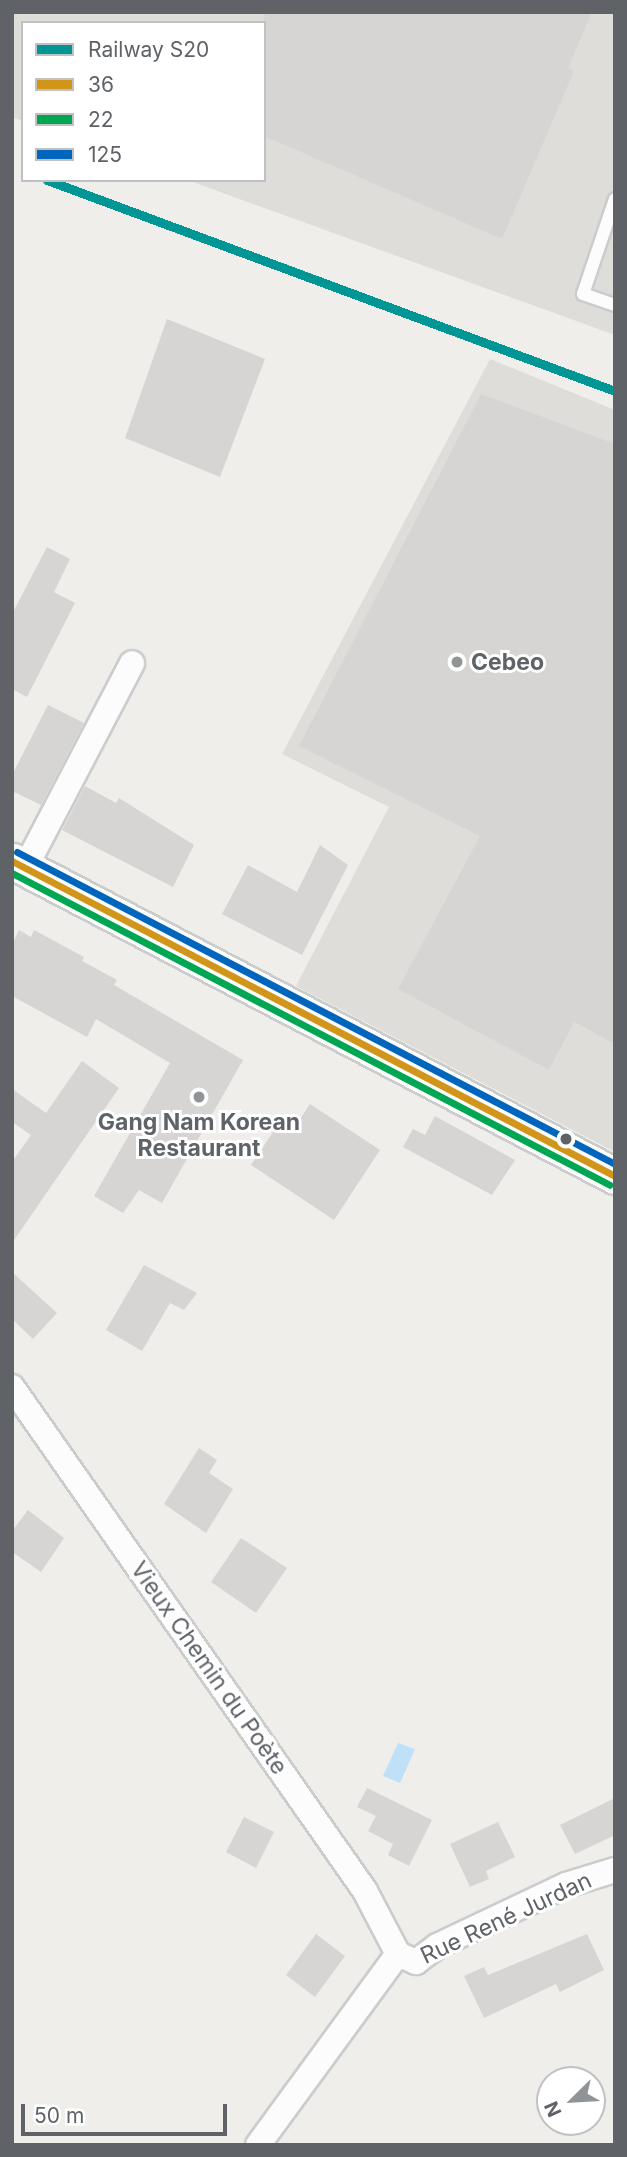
<!DOCTYPE html>
<html>
<head>
<meta charset="utf-8">
<style>
  body { margin:0 }
  #map { position:relative; width:627px; height:2157px; overflow:hidden; background:#efeeea; font-family:Inter,sans-serif }
  div>[style] { position:absolute }
  [style*='--x'] { left:calc(var(--x)*1px); top:calc(var(--y)*1px); width:calc(var(--w)*1px); rotate:calc(var(--a)*1deg) }
  .industrial>* { inset:0; background:#dfddda }
  .water>* { inset:0; background:#bfe0f9 }
  .building>* { inset:0; background:#d6d5d3 }
  .roads { filter:drop-shadow(2px 0 #cbcccc) drop-shadow(-2px 0 #cbcccc) drop-shadow(0 2px #cbcccc) drop-shadow(0 -2px #cbcccc) }
  .service>* { height:12px; margin:-6px; padding:0 6px; transform-origin:6px; border-radius:6px; background:#fdfcfc }
  .minor>* { height:24px; margin:-12px; padding:0 12px; transform-origin:12px; border-radius:12px; background:#fdfcfc }
  .secondary>* { height:35px; margin:-17.5px; padding:0 17.5px; transform-origin:17.5px; border-radius:17.5px; background:#fdfcfc }
  .bus-1>* { height:7px; margin:-3.5px; padding:0 3.5px; transform-origin:3.5px; border-radius:3.5px; background:#d1951a }
  .bus-2>* { height:7px; margin:-3.5px; padding:0 3.5px; transform-origin:3.5px; border-radius:3.5px; background:#00a651 }
  .bus-3>* { height:7px; margin:-3.5px; padding:0 3.5px; transform-origin:3.5px; border-radius:3.5px; background:#0065bd }
  .rail-1>* { height:9px; margin:-4.5px; padding:0 4.5px; transform-origin:4.5px; border-radius:4.5px; background:#009696 }
  .dots>* { width:19px; height:19px; translate:-50% -50%; box-sizing:border-box; border:4px solid #fff; border-radius:50% }
  span { translate:-50% -50%; white-space:nowrap; text-align:center; line-height:1.15; -webkit-text-stroke:6px #fff; paint-order:stroke }
  .poi-label { font-size:23px; color:#5f6368; font-weight:700 }
  .left { translate:0 -50%; text-align:left }
  .street-label { font-size:23px; color:#5f6368 }
  .frame { position:absolute; inset:0; border:14px solid #5f6368; pointer-events:none }
  .legend { position:absolute; left:21px; top:21px; width:245px; height:161px; box-sizing:border-box; background:#fff; border:2px solid #bfc1c3; margin:0; padding:9px 12px; list-style:none; font-size:21px; color:#5f6368 }
  .legend li { display:flex; align-items:center; gap:14px; height:35px }
  .legend b { width:35px; border:2px solid #bfc1c3 }
  .north { position:absolute; left:536px; top:2066px; width:70px; height:70px; box-sizing:border-box; background:#fff; border:2px solid #bfc1c3; border-radius:50%; rotate:246deg; font-size:19px; font-weight:700; line-height:28px; text-align:center; color:#5f6368 }
  .north::after { content:''; display:block; margin:auto; width:24px; height:32px; background:#919496; clip-path:polygon(50% 0,100% 100%,50% 72%,0 100%) }
  .scale { position:absolute; left:21px; top:2104px; width:206px; height:32px; box-sizing:border-box; border:4px solid #5f6368; border-top:0; padding-left:9px; font-size:21px; line-height:24px; white-space:nowrap; color:#5f6368; -webkit-text-stroke:5px #fff; paint-order:stroke }
</style>
</head>
<body>
<div id="map">
  <div class="industrial">
    <i style="clip-path:polygon(12px 12px,615px 12px,615px 335px,187px 180px,264px 180px,264px 23px,23px 23px,23px 121px,12px 117px)"></i>
    <i style="clip-path:polygon(490px 359px,615px 410px,615px 1152px,296px 986px,389px 807px,282px 754px)"></i>
  </div>
  <div class="water">
    <i style="clip-path:polygon(398px 1743px,415px 1749px,400px 1783px,383px 1776px)"></i>
  </div>
  <div class="building">
    <i style="clip-path:polygon(264px 12px,592px 12px,568px 68px,574px 71px,502px 239px,264px 136px)"></i>
    <i style="clip-path:polygon(167px 319px,265px 359px,220px 477px,125px 438px)"></i>
    <i style="clip-path:polygon(481px 394px,615px 444px,615px 1044px,574px 1022px,549px 1070px,398px 989px,480px 836px,299px 746px)"></i>
    <i style="clip-path:polygon(47px 547px,70px 559px,54px 592px,75px 603px,27px 697px,12px 689px,12px 614px)"></i>
    <i style="clip-path:polygon(48px 705px,84px 723px,41px 805px,12px 791px,12px 775px)"></i>
    <i style="clip-path:polygon(85px 786px,116px 803px,119px 798px,194px 845px,173px 887px,62px 830px)"></i>
    <i style="clip-path:polygon(320px 845px,348px 865px,302px 955px,222px 914px,248px 865px,297px 892px)"></i>
    <i style="clip-path:polygon(19px 930px,31px 937px,34px 930px,84px 957px,82px 961px,117px 980px,114px 985px,243px 1060px,162px 1203px,139px 1190px,123px 1213px,94px 1196px,170px 1063px,96px 1019px,87px 1037px,12px 996px,12px 945px)"></i>
    <i style="clip-path:polygon(82px 1061px,119px 1088px,12px 1243px,12px 1162px,31px 1135px,12px 1122px,12px 1089px,46px 1113px)"></i>
    <i style="clip-path:polygon(310px 1104px,380px 1150px,334px 1220px,251px 1165px,279px 1123px,292px 1131px)"></i>
    <i style="clip-path:polygon(435px 1116px,515px 1160px,492px 1195px,403px 1147px,413px 1129px,425px 1135px)"></i>
    <i style="clip-path:polygon(144px 1265px,197px 1293px,184px 1310px,170px 1303px,142px 1351px,106px 1330px)"></i>
    <i style="clip-path:polygon(12px 1272px,57px 1313px,33px 1339px,12px 1319px)"></i>
    <i style="clip-path:polygon(199px 1448px,217px 1460px,209px 1473px,233px 1489px,206px 1533px,164px 1504px)"></i>
    <i style="clip-path:polygon(28px 1510px,64px 1538px,41px 1572px,12px 1552px,12px 1531px)"></i>
    <i style="clip-path:polygon(241px 1538px,287px 1568px,256px 1613px,211px 1582px)"></i>
    <i style="clip-path:polygon(367px 1788px,432px 1820px,409px 1866px,388px 1855px,393px 1844px,368px 1831px,376px 1816px,357px 1807px)"></i>
    <i style="clip-path:polygon(615px 1798px,615px 1835px,575px 1854px,560px 1825px)"></i>
    <i style="clip-path:polygon(244px 1817px,274px 1832px,256px 1868px,226px 1852px)"></i>
    <i style="clip-path:polygon(498px 1822px,515px 1857px,486px 1871px,489px 1879px,470px 1887px,450px 1844px)"></i>
    <i style="clip-path:polygon(316px 1934px,345px 1956px,315px 1997px,286px 1975px)"></i>
    <i style="clip-path:polygon(587px 1934px,604px 1970px,560px 1992px,556px 1984px,484px 2018px,464px 1976px,484px 1967px,488px 1975px)"></i>
  </div>
  <div class="roads">
    <div class="service">
      <i style="--x:615;--y:199;--w:100;--a:108.6"></i>
      <i style="--x:583;--y:294;--w:34;--a:19"></i>
    </div>
    <div class="minor">
      <i style="--x:25;--y:868;--w:231;--a:-62.4"></i>
      <i style="--x:12;--y:1387;--w:615;--a:54.99"></i>
      <i style="--x:365;--y:1891;--w:71;--a:62.4"></i>
      <i style="--x:398;--y:1954;--w:20;--a:24"></i>
      <i style="--x:416;--y:1962;--w:26;--a:-37"></i>
      <i style="--x:437;--y:1946;--w:143;--a:-25.3"></i>
      <i style="--x:566;--y:1885;--w:51;--a:-17"></i>
      <i style="--x:258;--y:2145;--w:237;--a:-53.8"></i>
    </div>
    <div class="secondary">
      <i style="--x:12;--y:861;--w:680;--a:27.58"></i>
    </div>
  </div>
  <div class="bus-1">
    <i style="--x:12;--y:861;--w:680;--a:27.58"></i>
  </div>
  <div class="bus-2">
    <i style="--x:12;--y:873;--w:674;--a:27.55"></i>
  </div>
  <div class="bus-3">
    <i style="--x:17;--y:852;--w:674;--a:27.55"></i>
  </div>
  <div class="rail-1">
    <i style="--x:47;--y:180;--w:606;--a:20.38"></i>
  </div>
  <div class="dots">
    <i style="left:457px;top:662px;background:#919496"></i>
    <i style="left:199px;top:1097px;background:#919496"></i>
    <i style="left:566px;top:1139px;background:#5f6368"></i>
  </div>
  <div class="poi-label">
    <span class="left" style="left:471px;top:662px">Cebeo</span>
    <span style="left:199px;top:1135px">Gang Nam Korean<br>Restaurant</span>
  </div>
  <div class="street-label">
    <span style="left:209px;top:1668px;rotate:55deg">Vieux Chemin du Poète</span>
    <span style="left:506px;top:1918px;rotate:-25deg">Rue René Jurdan</span>
  </div>
  <div class="frame"></div>
  <ul class="legend">
  <li><b style="height:9px;background:#009696"></b>Railway S20</li>
  <li><b style="height:9px;background:#d1951a"></b>36</li>
  <li><b style="height:9px;background:#00a651"></b>22</li>
  <li><b style="height:9px;background:#0065bd"></b>125</li>
  </ul>
  <div class="north">N</div>
  <div class="scale">50 m</div>
</div>
</body>
</html>
